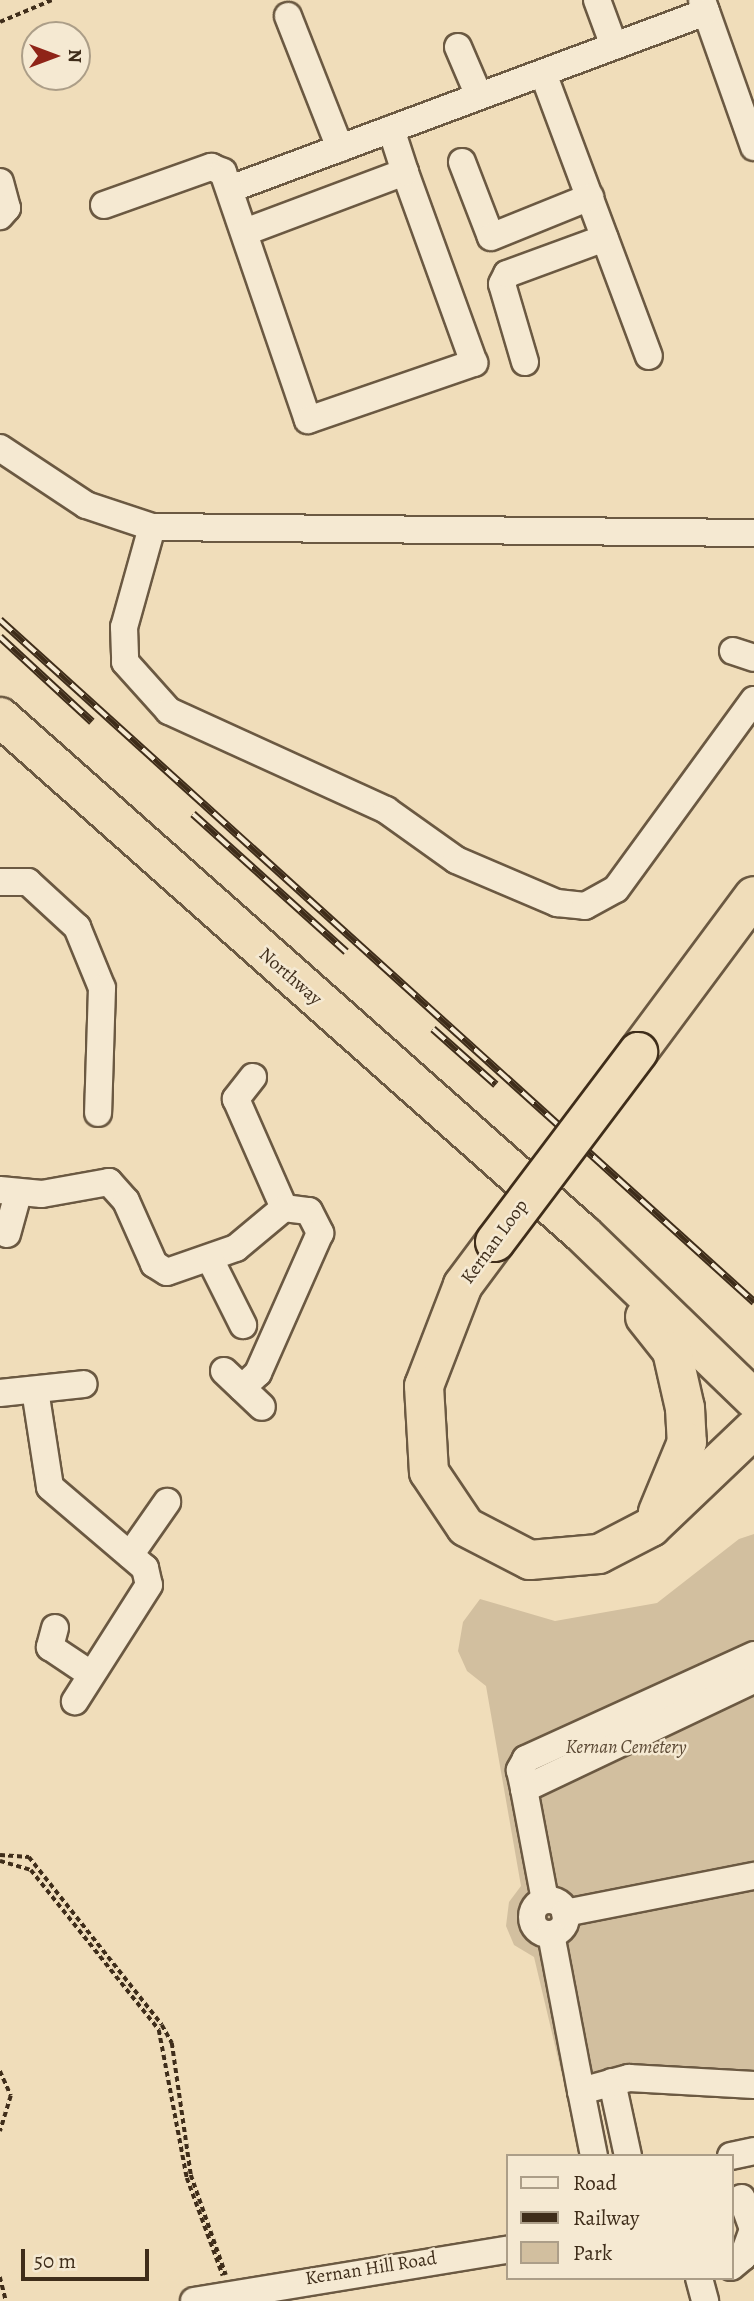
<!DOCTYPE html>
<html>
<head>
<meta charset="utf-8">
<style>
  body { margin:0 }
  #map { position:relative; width:754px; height:2301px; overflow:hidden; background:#f0ddba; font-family:Alegreya,serif }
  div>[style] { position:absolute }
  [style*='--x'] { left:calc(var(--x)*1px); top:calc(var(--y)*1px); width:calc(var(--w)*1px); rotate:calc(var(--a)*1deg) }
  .green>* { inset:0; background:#d2bf9f }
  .path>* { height:3.5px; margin-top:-1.75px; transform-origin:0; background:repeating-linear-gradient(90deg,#3f2d1a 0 5px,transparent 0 8.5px) }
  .roads { filter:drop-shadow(2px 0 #6b5942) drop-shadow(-2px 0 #6b5942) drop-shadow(0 2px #6b5942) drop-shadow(0 -2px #6b5942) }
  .minor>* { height:26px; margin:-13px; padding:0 13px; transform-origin:13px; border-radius:13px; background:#f5e9d2 }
  .minor>.ring { margin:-13px; padding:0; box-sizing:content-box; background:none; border:26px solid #f5e9d2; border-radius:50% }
  .highway>* { height:38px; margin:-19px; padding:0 19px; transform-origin:19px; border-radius:19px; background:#f0ddba }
  .rail>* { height:8px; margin-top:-4px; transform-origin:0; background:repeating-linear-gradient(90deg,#f5e9d2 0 16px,#3f2d1a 0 32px); box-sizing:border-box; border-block:2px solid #3f2d1a }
  .bridges { filter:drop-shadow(2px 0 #3f2d1a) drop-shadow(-2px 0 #3f2d1a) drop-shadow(0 2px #3f2d1a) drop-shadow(0 -2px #3f2d1a) }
  .highway-bridge>* { height:38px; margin:-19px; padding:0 19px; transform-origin:19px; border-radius:19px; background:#f0ddba }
  span { translate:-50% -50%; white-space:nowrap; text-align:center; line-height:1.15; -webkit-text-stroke:5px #f5e9d2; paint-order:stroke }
  .street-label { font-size:19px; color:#3f2d1a }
  .park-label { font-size:19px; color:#5c4a35; font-style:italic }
  .legend { position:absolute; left:506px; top:2154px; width:228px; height:126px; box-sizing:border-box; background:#f5e9d2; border:2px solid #ac9e88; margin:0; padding:9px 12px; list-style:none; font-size:21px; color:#3f2d1a }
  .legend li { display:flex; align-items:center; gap:14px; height:35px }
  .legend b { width:35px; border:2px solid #ac9e88 }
  .north { position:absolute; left:21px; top:21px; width:70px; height:70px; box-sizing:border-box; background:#f5e9d2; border:2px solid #ac9e88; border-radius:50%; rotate:90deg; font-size:19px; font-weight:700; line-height:28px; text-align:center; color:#3f2d1a }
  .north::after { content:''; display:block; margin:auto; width:24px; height:32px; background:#8f2418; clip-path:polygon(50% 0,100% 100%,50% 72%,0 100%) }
  .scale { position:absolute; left:21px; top:2249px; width:128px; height:32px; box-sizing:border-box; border:4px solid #3f2d1a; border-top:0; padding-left:9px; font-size:21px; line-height:24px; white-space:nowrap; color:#3f2d1a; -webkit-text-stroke:5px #f5e9d2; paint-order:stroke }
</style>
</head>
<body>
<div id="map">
  <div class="green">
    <i style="clip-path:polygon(754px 1534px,754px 2074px,561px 2071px,534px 1957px,514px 1945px,506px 1926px,509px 1902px,521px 1886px,486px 1686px,467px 1671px,458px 1651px,463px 1622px,480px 1599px,555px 1621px,657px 1603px,739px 1539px)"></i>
  </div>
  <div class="path">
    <i style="--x:0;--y:22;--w:56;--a:-22.9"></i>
    <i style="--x:0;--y:1855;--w:29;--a:4"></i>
    <i style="--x:29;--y:1857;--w:214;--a:51.6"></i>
    <i style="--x:162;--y:2025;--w:21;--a:61"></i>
    <i style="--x:172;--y:2043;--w:133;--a:81.8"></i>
    <i style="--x:191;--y:2175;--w:106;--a:70.7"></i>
    <i style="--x:0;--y:1861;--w:32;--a:16"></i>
    <i style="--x:31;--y:1870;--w:205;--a:51.3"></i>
    <i style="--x:159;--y:2030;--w:151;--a:79.3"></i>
    <i style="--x:187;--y:2178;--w:104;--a:69.8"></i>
    <i style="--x:0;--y:2071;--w:27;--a:66"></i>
    <i style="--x:11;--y:2096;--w:37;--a:107"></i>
    <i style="--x:0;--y:2277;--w:25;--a:76"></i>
  </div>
  <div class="roads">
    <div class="minor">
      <i style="--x:597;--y:0;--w:49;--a:69.7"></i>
      <i style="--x:702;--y:0;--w:156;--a:70.5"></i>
      <i style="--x:288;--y:16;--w:142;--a:68.5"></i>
      <i style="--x:458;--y:47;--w:53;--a:66.8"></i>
      <i style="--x:543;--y:73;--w:302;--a:69.5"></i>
      <i style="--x:462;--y:162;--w:80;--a:68.9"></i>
      <i style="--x:491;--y:237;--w:107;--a:-22"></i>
      <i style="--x:0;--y:182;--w:27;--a:75"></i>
      <i style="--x:7;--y:208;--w:11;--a:131"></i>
      <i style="--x:230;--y:189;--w:508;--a:-20.4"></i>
      <i style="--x:104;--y:205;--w:114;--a:-19.6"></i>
      <i style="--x:211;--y:167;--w:13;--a:23"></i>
      <i style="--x:223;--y:172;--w:262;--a:71.1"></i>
      <i style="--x:308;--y:420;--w:176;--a:-19"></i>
      <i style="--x:474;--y:363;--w:203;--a:-109.9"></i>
      <i style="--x:245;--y:232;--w:171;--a:-20.6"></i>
      <i style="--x:405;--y:172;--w:45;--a:-108"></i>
      <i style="--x:525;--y:362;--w:81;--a:-106.4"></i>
      <i style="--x:502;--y:284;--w:11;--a:-63"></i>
      <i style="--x:507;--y:274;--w:104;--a:-20.2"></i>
      <i style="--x:0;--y:448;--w:103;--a:33.5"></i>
      <i style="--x:86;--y:505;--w:70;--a:18.4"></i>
      <i style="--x:152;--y:527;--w:602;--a:0.57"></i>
      <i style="--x:152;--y:527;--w:104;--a:105.6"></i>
      <i style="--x:124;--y:627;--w:35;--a:88"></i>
      <i style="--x:125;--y:662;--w:66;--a:48.1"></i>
      <i style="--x:169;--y:711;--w:239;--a:24.5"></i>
      <i style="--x:386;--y:810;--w:86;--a:35.5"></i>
      <i style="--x:456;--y:860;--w:110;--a:23.1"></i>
      <i style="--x:557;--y:903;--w:28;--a:6"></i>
      <i style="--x:585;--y:906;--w:35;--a:-29"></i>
      <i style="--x:616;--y:889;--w:234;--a:-53.9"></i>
      <i style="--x:733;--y:651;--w:22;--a:18"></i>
      <i style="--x:0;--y:882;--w:28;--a:0"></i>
      <i style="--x:28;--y:882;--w:67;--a:42.6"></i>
      <i style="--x:77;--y:927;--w:66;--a:67.7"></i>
      <i style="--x:102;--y:988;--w:125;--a:91.8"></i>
      <i style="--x:253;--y:1077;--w:28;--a:128"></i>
      <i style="--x:236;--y:1099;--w:119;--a:66.2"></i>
      <i style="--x:0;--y:1190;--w:42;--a:5.4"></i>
      <i style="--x:42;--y:1194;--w:68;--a:-10.2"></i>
      <i style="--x:109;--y:1182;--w:25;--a:48"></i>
      <i style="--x:126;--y:1201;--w:69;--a:66"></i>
      <i style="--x:154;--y:1264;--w:15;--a:32"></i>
      <i style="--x:167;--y:1272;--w:73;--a:-19.2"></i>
      <i style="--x:236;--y:1248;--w:62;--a:-39.8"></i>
      <i style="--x:284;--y:1208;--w:25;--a:7"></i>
      <i style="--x:309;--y:1211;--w:25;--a:63"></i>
      <i style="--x:320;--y:1233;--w:153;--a:113.9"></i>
      <i style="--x:258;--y:1373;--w:22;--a:137"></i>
      <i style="--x:7;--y:1234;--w:41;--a:-74.6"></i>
      <i style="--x:210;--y:1259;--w:74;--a:63.4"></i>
      <i style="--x:224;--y:1371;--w:52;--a:43.5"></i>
      <i style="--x:35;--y:1390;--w:98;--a:81.2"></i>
      <i style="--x:50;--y:1487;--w:125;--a:40.5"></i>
      <i style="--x:145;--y:1568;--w:17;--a:77"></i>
      <i style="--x:149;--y:1585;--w:138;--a:122.5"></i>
      <i style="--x:0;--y:1393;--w:84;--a:-6.1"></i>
      <i style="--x:130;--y:1555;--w:65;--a:-55.1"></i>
      <i style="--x:55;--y:1628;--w:20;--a:105"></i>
      <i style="--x:50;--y:1647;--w:47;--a:33.7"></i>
      <i style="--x:754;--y:1655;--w:251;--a:155.5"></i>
      <i style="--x:526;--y:1759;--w:13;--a:119"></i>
      <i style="--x:520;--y:1770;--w:19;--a:78"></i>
      <i style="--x:524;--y:1789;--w:255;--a:-25.4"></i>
      <i style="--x:524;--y:1789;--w:113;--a:79.3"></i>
      <i class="ring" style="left:532px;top:1900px;width:8px;height:8px"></i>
      <i style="--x:565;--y:1913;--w:193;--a:-11.1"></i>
      <i style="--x:551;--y:1934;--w:160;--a:79.2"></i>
      <i style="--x:612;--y:2082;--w:76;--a:77.8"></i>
      <i style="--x:594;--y:2156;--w:66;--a:-101.3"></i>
      <i style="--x:581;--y:2091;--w:50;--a:-15.2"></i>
      <i style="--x:629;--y:2078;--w:125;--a:3.2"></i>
      <i style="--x:731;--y:2156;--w:24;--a:-12"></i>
      <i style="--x:731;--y:2267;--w:16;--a:-40"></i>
      <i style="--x:743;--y:2257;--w:30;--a:-70"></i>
      <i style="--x:753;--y:2229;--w:33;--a:-110"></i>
      <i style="--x:699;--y:2278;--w:24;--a:75"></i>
      <i style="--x:194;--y:2301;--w:317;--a:-9.3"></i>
    </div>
    <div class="highway">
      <i style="--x:0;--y:717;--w:779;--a:41.57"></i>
      <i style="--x:583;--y:1234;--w:238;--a:44"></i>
      <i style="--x:638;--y:1052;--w:194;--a:-53.4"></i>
      <i style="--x:495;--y:1242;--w:54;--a:126.7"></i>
      <i style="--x:463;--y:1285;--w:108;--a:111.1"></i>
      <i style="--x:424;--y:1386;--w:86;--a:86.7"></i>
      <i style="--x:429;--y:1472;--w:66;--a:56.1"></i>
      <i style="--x:466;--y:1527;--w:72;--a:27.3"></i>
      <i style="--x:530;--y:1560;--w:69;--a:-5"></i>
      <i style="--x:599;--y:1554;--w:59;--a:-27.4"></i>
      <i style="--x:651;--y:1527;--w:142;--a:-43.6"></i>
      <i style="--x:645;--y:1317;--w:43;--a:51.5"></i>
      <i style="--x:672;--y:1351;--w:58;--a:77.2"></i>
      <i style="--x:685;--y:1408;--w:34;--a:87"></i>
      <i style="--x:687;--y:1442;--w:76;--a:112.5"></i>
    </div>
  </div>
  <div class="rail">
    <i style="--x:0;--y:620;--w:1017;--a:42.13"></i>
    <i style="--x:0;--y:637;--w:125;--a:42.7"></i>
    <i style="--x:193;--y:814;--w:206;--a:42"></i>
    <i style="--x:433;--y:1029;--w:84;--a:41.6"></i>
  </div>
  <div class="bridges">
    <div class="highway-bridge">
      <i style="--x:495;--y:1242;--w:238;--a:-53"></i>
    </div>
  </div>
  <div class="street-label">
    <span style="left:290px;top:977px;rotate:41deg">Northway</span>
    <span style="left:495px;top:1242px;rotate:-54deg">Kernan Loop</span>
    <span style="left:371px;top:2269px;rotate:-9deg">Kernan Hill Road</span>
  </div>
  <div class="park-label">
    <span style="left:626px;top:1748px">Kernan Cemetery</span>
  </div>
  <ul class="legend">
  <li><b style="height:9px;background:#f5e9d2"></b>Road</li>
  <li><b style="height:9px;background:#3f2d1a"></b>Railway</li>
  <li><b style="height:19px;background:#d2bf9f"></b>Park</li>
  </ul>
  <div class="north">N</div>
  <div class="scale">50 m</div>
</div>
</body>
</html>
